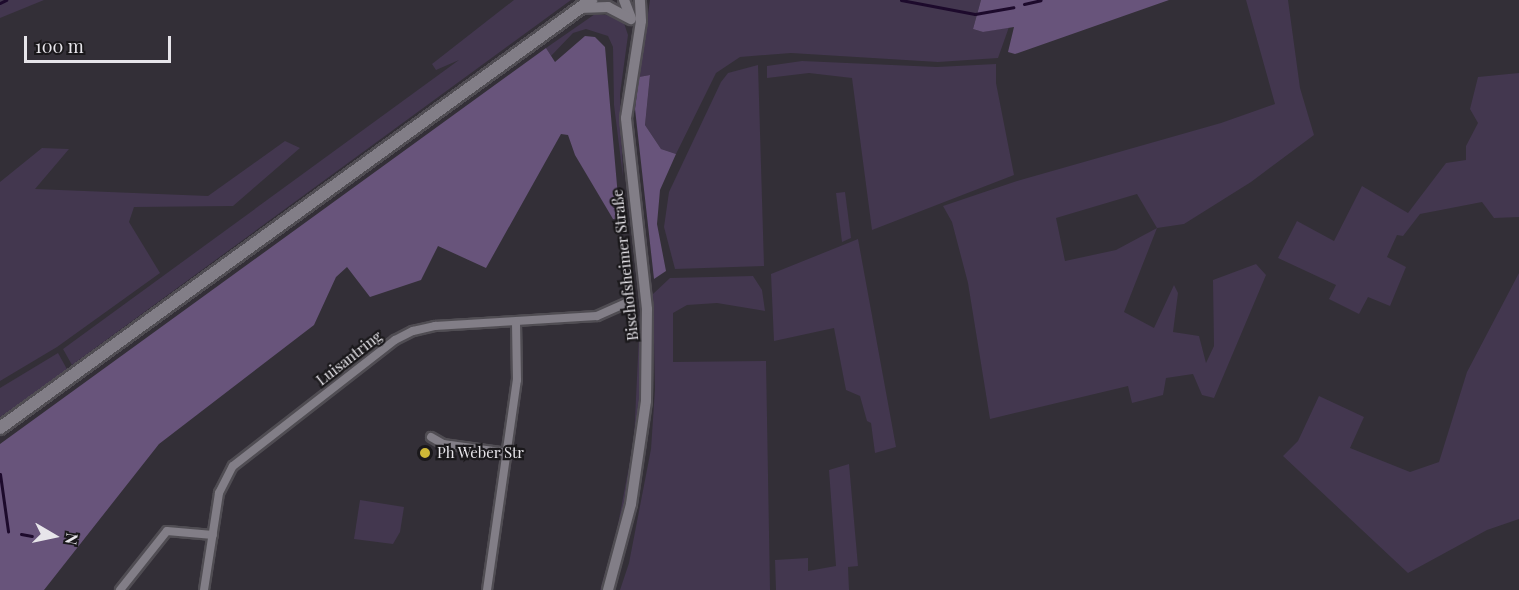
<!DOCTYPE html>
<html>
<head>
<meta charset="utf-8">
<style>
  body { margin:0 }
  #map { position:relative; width:1519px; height:590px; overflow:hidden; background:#332f37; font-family:"Playfair Display",serif }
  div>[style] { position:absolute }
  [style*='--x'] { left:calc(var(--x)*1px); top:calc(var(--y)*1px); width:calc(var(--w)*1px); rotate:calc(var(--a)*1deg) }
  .green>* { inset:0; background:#43374f }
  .forest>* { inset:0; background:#68547b }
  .stream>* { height:3px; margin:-1.5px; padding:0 1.5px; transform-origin:1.5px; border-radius:1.5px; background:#1d0a2c }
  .roads { filter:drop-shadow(2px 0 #504d53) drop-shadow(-2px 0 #504d53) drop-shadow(0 2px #504d53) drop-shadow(0 -2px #504d53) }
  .minor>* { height:8px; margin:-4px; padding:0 4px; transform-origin:4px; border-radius:4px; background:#827e87 }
  .tertiary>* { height:10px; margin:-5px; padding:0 5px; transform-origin:5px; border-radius:5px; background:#827e87 }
  .secondary>* { height:12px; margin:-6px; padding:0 6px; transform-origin:6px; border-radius:6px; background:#827e87 }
  .dots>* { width:16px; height:16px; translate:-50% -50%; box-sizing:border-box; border:3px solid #1a181b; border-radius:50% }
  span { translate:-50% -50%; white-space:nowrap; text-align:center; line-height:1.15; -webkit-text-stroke:4.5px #1a181b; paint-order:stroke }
  .street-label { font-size:15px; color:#e7e5ea }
  .poi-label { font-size:15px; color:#e7e5ea }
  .left { translate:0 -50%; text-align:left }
  .north { position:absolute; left:24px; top:506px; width:60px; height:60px; -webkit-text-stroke:4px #1a181b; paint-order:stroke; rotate:99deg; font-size:16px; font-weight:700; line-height:24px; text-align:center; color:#e7e5ea }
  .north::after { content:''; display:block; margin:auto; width:21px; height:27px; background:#e7e5ea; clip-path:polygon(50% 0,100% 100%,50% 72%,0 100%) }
  .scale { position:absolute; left:24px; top:36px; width:147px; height:27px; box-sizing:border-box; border:3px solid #e7e5ea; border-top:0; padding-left:8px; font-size:18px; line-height:21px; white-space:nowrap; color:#e7e5ea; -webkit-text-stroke:4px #1a181b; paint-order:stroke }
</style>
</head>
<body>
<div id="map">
  <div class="green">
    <i style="clip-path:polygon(0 0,44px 0,0 18px)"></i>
    <i style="clip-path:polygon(514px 0,571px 0,72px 365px,63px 349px,459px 60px,436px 70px,432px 64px)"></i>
    <i style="clip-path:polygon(650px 0,981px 0,973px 29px,983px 32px,1009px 27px,998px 58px,938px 62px,791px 53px,740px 57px,716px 73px,676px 154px,661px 149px,645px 125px,650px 75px,639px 77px)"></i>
    <i style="clip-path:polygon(evenodd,1246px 0,1288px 0,1300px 88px,1314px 135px,1251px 182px,1184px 224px,1157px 228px,1124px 312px,1154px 328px,1174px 285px,1178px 293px,1173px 332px,1199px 336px,1206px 363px,1214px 346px,1213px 280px,1256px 264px,1266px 275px,1214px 398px,1202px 395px,1193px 374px,1166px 378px,1163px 395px,1132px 403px,1128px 386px,990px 419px,968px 283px,952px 222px,943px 206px,1017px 181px,1221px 123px,1275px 104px,1246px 0,1137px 194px,1157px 228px,1116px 250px,1065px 261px,1056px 218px,1137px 194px)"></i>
    <i style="clip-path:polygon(595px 14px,616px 16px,624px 23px,628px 35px,620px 94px,623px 177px,614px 105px,613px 47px,608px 36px,586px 29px,573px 33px,551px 56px,546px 48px)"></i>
    <i style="clip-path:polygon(802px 61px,937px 67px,996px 64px,996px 83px,1014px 175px,872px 230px,852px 78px,809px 73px,767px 78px,767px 66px)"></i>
    <i style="clip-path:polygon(758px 65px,764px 266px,675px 269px,664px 227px,669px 192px,721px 82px,728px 73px)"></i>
    <i style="clip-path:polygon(1519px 73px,1519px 217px,1494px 218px,1482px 202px,1420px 214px,1403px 236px,1397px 235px,1387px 257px,1406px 267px,1390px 306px,1368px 297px,1359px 314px,1329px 299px,1336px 285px,1278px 258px,1297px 221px,1334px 241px,1362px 186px,1408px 213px,1446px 163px,1466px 160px,1466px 146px,1478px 123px,1470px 109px,1478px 77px)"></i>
    <i style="clip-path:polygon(285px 141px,300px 148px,233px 206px,134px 207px,129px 222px,160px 273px,57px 347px,0 381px,0 182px,42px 148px,69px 149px,35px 189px,208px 196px)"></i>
    <i style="clip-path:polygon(845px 192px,851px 238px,842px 242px,836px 193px)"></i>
    <i style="clip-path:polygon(858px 239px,896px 447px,875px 453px,871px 423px,867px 421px,860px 396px,846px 390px,834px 328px,774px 341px,771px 274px)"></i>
    <i style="clip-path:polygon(1519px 273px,1519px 519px,1487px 530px,1408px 573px,1283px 456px,1298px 441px,1319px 396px,1364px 417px,1350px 448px,1410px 472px,1439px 462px,1467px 372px)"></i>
    <i style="clip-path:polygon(753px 276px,762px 290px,765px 311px,717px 303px,687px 305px,673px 313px,673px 362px,766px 361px,770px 590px,620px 590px,629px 563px,651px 449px,655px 389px,653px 294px,670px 278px)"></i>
    <i style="clip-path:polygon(641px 294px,642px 401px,627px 503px,603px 590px,600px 590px,616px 535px,634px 440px)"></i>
    <i style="clip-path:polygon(58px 353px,68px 371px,0 417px,0 388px)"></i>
    <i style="clip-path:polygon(849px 464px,858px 566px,848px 567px,849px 590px,776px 590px,775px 560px,808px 558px,808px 571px,836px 566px,829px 470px)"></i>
    <i style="clip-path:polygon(360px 500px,404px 507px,400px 532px,393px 544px,354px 539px)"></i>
  </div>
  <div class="forest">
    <i style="clip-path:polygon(981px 0,1169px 0,1015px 54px,1008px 52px,1014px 27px,983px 32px,973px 29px)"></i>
    <i style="clip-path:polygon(585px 36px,595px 37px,605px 47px,620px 220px,613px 219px,575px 155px,568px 135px,561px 134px,486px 268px,438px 246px,421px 280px,370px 297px,347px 267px,336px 277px,314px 325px,159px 444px,44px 590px,0 590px,0 444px,546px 48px,555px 62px)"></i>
    <i style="clip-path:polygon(650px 75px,645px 125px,661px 149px,676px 154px,660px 190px,657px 224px,666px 271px,654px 279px,635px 109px,639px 77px)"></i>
  </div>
  <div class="stream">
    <i style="--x:901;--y:0;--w:75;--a:10.7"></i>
    <i style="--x:975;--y:14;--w:39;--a:-10"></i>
    <i style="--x:0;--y:3;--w:7;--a:-27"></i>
    <i style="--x:1024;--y:4;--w:17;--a:-13"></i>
    <i style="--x:0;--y:474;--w:58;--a:82"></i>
    <i style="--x:21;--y:534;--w:11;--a:10"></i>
  </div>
  <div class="roads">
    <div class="minor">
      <i style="--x:431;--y:437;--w:14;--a:30"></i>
      <i style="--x:443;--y:444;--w:65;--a:8"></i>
      <i style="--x:120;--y:590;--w:75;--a:-51.5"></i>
      <i style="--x:167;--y:531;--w:46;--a:5"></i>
      <i style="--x:204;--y:590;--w:98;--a:-81.2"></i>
      <i style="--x:219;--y:493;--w:30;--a:-63"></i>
      <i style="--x:233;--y:466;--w:205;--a:-37.9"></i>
      <i style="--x:395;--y:340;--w:20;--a:-27"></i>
      <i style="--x:413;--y:331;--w:23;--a:-13"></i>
      <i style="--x:435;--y:326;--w:162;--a:-3.5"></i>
      <i style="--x:597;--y:316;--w:32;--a:-24"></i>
      <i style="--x:487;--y:590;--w:212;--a:-81.9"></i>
      <i style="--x:517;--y:380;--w:58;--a:-91"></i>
    </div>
    <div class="tertiary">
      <i style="--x:624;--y:0;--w:19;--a:69"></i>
      <i style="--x:579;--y:8;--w:29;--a:-2"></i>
      <i style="--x:608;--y:7;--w:26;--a:28"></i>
      <i style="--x:608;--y:590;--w:89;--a:-75"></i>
      <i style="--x:631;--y:504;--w:104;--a:-81.7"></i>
      <i style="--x:646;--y:401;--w:92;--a:-89.4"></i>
      <i style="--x:647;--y:309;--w:192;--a:-96.3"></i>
      <i style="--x:626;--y:118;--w:98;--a:-81.2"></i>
      <i style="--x:641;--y:21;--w:21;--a:-93"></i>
    </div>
    <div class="secondary">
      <i style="--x:0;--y:428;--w:730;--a:-35.91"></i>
    </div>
  </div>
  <div class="dots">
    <i style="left:425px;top:453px;background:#cfb837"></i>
  </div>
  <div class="street-label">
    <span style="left:625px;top:265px;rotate:-96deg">Bischofsheimer Straße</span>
    <span style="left:349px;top:358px;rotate:-38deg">Luisantring</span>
  </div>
  <div class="poi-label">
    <span class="left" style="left:437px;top:453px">Ph Weber Str</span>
  </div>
  <div class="north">N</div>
  <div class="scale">100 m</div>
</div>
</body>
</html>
